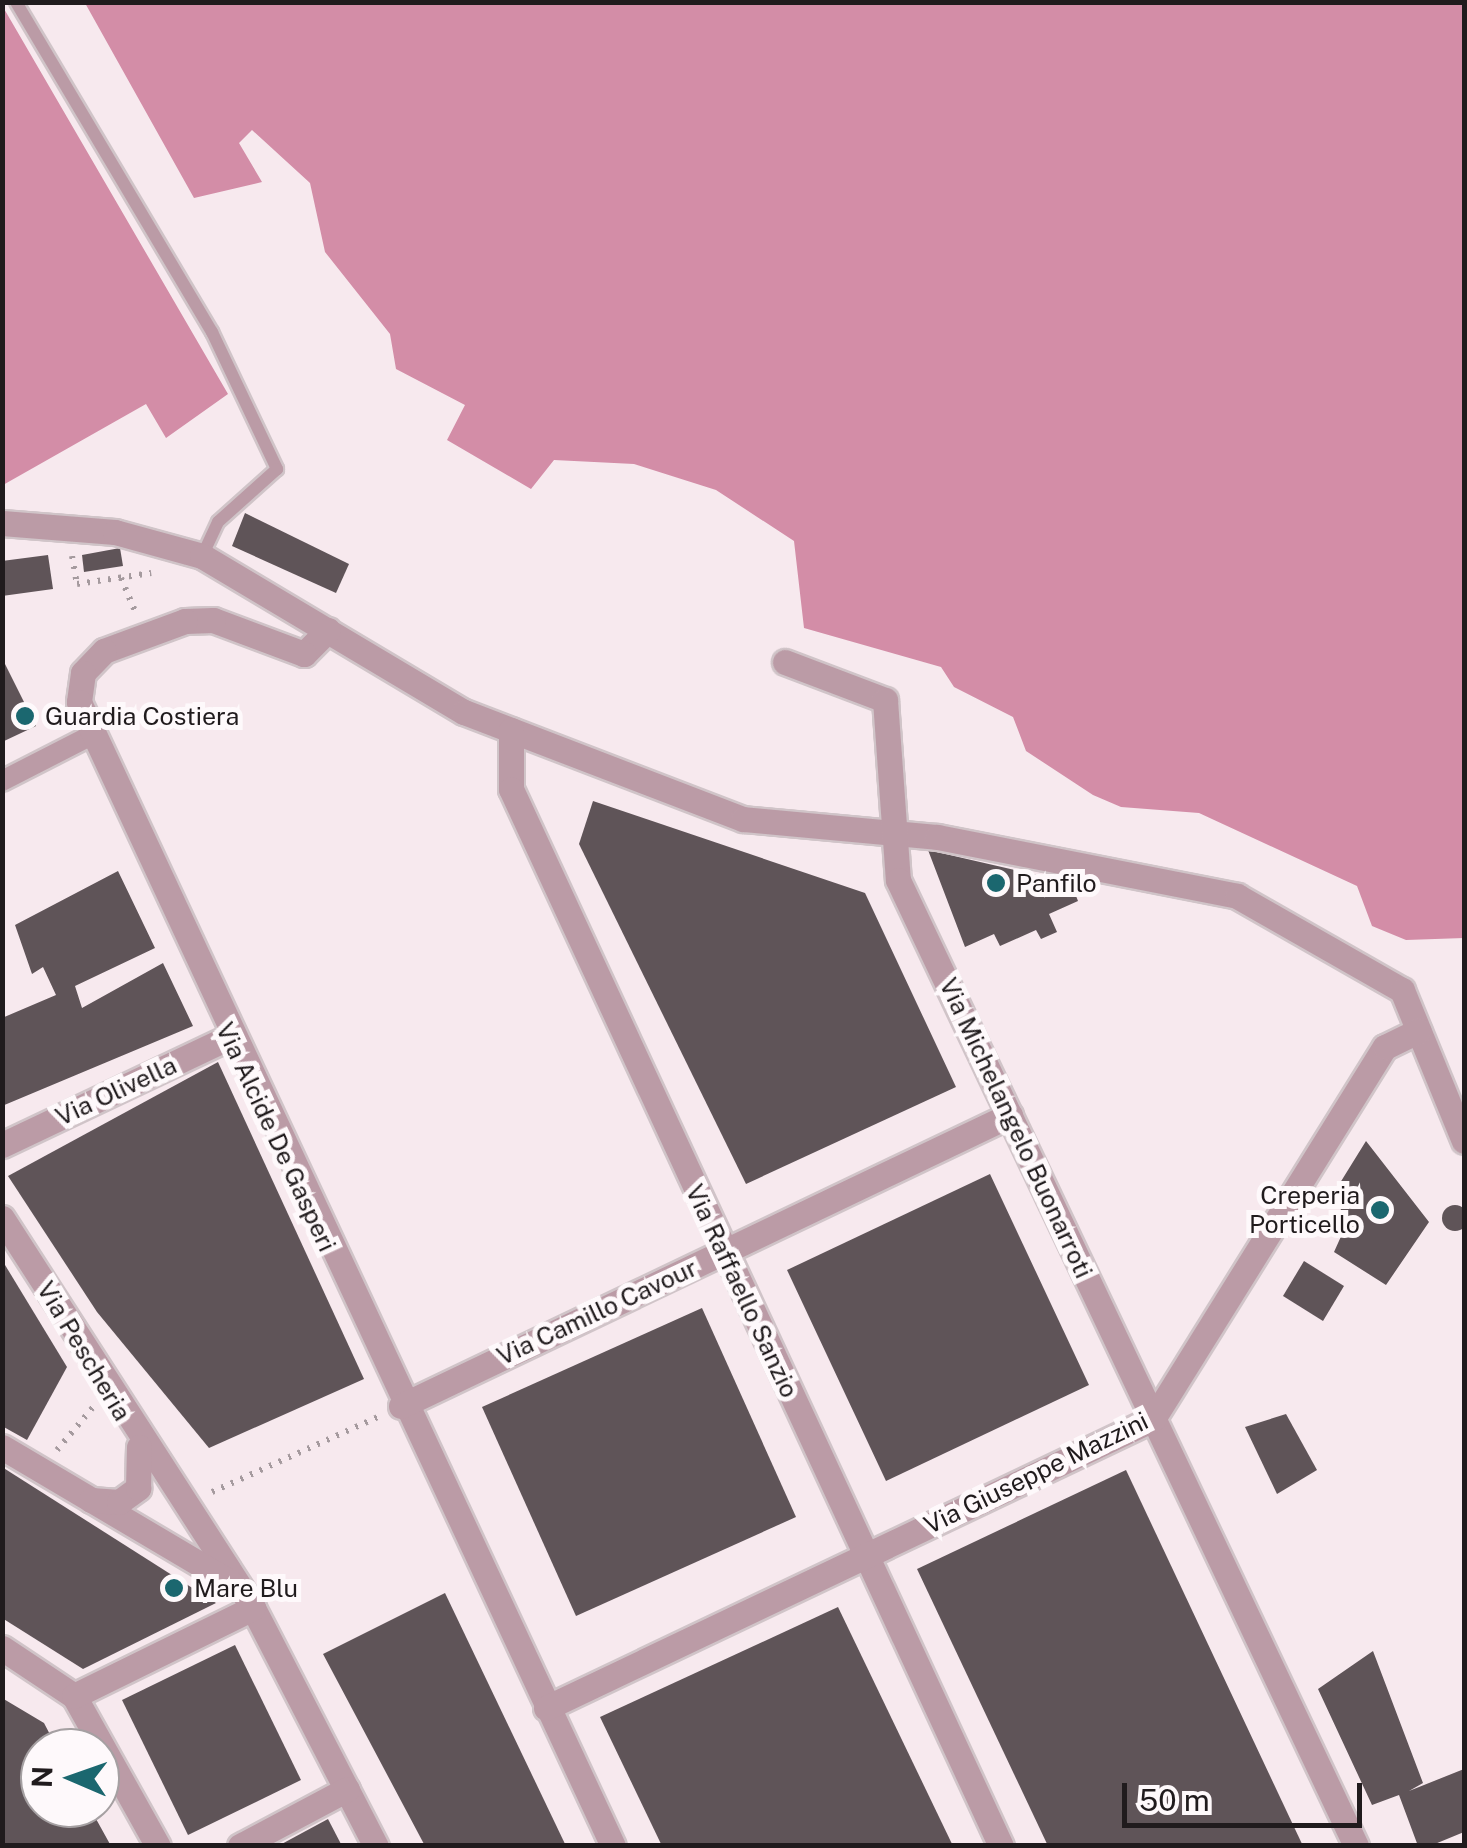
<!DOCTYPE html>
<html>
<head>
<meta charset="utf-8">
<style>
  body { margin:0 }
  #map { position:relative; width:1467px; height:1848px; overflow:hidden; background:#f7e9ee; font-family:"Public Sans",sans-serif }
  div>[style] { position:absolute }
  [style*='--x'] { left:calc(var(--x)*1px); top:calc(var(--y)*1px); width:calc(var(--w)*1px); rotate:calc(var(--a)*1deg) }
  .water>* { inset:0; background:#d38da7 }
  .building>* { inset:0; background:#5f5458 }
  .round { border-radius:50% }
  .path>* { height:6px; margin-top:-3px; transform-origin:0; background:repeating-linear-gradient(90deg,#a59a9e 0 2.5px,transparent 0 10.5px) }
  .roads { filter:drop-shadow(2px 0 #d0c4c8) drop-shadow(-2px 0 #d0c4c8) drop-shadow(0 2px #d0c4c8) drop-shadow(0 -2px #d0c4c8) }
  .service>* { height:12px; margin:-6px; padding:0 6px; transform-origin:6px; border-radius:6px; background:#bb9ba6 }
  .pedestrian>* { height:20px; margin:-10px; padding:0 10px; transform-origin:10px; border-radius:10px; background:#bb9ba6 }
  .minor>* { height:25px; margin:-12.5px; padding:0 12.5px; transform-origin:12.5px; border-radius:12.5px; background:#bb9ba6 }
  .dots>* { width:28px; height:28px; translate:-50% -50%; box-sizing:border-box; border:5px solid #fef9fb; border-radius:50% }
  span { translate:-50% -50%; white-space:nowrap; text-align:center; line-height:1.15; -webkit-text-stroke:10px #fef9fb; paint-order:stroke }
  .poi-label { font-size:25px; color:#201b1d }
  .left { translate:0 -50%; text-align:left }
  .right { translate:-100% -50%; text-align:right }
  .street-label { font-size:25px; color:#201b1d }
  .frame { position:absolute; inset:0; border:5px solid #201b1d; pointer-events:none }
  .north { position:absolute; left:20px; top:1728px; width:100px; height:100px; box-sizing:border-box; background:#fef9fb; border:2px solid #a5a0a2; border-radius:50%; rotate:272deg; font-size:28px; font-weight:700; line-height:40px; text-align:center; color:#201b1d }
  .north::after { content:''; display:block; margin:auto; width:35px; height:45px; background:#1b676f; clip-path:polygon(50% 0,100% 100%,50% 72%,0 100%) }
  .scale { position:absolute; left:1122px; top:1783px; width:240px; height:45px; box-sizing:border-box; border:5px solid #201b1d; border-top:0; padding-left:12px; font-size:30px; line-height:35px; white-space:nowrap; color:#201b1d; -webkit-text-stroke:8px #fef9fb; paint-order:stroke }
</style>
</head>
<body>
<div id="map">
  <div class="water">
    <i style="clip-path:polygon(85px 3px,1464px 3px,1464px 938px,1406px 940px,1372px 926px,1357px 886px,1199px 813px,1121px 807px,1093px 795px,1026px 751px,1013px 717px,954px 687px,941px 667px,804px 628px,794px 541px,716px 490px,634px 464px,554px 460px,531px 489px,447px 440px,465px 405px,396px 369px,390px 334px,325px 252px,310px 183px,252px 130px,239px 143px,262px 182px,194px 198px)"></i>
    <i style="clip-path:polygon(3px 7px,228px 394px,166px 438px,146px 404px,3px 485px)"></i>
  </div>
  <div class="building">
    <i style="clip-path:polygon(245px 513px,349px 564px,336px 593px,232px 546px)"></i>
    <i style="clip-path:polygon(120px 548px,123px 566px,84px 572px,82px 555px)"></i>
    <i style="clip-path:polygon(48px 555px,53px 589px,2px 596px,2px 561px)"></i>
    <i style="clip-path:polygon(2px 658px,36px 726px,2px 742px)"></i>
    <i style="clip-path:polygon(593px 801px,865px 893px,956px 1087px,746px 1184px,579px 844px)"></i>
    <i style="clip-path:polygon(928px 850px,1071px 883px,1078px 901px,1049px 914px,1057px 932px,1041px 939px,1036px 930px,1000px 946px,994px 934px,965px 947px)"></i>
    <i style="clip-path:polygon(118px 871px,155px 948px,75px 986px,82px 1008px,163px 963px,193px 1026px,2px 1106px,2px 1018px,56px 995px,43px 967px,32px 974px,15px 925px)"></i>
    <i style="clip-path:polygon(218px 1062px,364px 1379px,209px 1448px,97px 1312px,8px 1176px)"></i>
    <i style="clip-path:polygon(1366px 1141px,1429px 1222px,1386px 1285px,1334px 1252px,1343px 1232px,1331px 1225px,1348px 1198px,1335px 1191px)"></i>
    <i style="clip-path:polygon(990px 1174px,1089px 1385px,886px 1481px,787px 1270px)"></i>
    <i class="round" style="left:1442px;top:1205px;width:26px;height:26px"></i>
    <i style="clip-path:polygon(2px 1260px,67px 1367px,27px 1440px,2px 1426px)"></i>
    <i style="clip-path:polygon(1304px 1261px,1344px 1286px,1323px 1321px,1283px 1296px)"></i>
    <i style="clip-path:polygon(702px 1308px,796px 1517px,576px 1616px,482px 1407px)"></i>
    <i style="clip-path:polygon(1286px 1414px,1317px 1470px,1277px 1494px,1245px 1427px)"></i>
    <i style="clip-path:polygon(2px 1467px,216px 1603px,83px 1669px,2px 1618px)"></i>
    <i style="clip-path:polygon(1126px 1470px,1303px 1846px,1048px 1846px,917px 1569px)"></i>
    <i style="clip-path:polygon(445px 1593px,566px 1846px,425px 1846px,323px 1654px)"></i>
    <i style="clip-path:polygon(838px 1607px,953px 1846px,662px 1846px,600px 1717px)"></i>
    <i style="clip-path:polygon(235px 1645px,301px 1780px,188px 1835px,122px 1700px)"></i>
    <i style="clip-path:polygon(1373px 1651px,1423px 1783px,1409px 1791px,1464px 1769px,1464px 1832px,1430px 1846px,1418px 1846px,1399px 1795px,1372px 1805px,1318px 1689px)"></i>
    <i style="clip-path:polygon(2px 1698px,44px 1723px,57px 1748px,40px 1748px,40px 1808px,90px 1808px,111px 1846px,2px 1846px)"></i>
    <i style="clip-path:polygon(328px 1819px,342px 1846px,278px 1846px)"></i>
  </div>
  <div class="path">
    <i style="--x:72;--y:556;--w:28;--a:80"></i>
    <i style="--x:77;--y:584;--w:75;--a:-8.5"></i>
    <i style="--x:121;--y:578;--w:38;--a:67"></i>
    <i style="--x:57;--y:1450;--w:57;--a:-49.9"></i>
    <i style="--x:212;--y:1492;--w:182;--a:-24.3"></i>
  </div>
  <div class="roads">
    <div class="service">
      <i style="--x:16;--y:2;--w:384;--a:59.3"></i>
      <i style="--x:212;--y:332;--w:152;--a:64.6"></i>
      <i style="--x:277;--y:469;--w:79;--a:138.1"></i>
      <i style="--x:218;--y:522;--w:38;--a:115"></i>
    </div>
    <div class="pedestrian">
      <i style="--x:2;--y:781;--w:101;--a:-27.1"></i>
    </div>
    <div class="minor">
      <i style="--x:2;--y:523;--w:113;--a:4.6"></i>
      <i style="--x:115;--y:532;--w:90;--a:15.4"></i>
      <i style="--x:202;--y:556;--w:305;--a:30.8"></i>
      <i style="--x:464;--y:712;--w:299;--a:21"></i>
      <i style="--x:743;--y:819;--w:195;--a:5.3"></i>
      <i style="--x:937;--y:837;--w:306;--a:11.1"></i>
      <i style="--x:1237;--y:896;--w:190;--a:29.7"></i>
      <i style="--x:1402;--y:990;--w:163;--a:67.7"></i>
      <i style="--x:328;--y:630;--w:34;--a:135"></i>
      <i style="--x:304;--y:654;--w:97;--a:-159.5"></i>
      <i style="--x:213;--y:620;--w:28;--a:178"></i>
      <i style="--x:185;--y:621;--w:86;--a:159.7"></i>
      <i style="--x:104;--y:651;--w:30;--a:134"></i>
      <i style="--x:83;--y:673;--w:29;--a:98"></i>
      <i style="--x:79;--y:702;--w:1262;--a:64.98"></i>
      <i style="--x:785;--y:662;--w:107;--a:20.8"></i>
      <i style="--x:885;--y:700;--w:180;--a:85.9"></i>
      <i style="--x:898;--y:880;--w:1069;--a:64.63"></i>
      <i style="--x:511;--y:730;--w:59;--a:90"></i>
      <i style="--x:511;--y:789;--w:1165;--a:65.13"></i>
      <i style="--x:2;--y:1145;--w:251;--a:-25.4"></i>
      <i style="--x:2;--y:1218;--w:464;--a:57.2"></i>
      <i style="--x:253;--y:1608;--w:268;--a:62.7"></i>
      <i style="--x:401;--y:1406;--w:675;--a:-25.54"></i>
      <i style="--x:2;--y:1447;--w:265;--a:30.6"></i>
      <i style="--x:91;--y:1500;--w:28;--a:4"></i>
      <i style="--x:119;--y:1502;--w:24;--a:-36"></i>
      <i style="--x:138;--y:1488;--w:41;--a:-88.6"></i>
      <i style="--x:2;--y:1648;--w:87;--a:33.7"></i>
      <i style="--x:74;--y:1696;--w:172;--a:60.8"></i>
      <i style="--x:74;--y:1696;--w:199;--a:-26.2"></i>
      <i style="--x:546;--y:1708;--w:672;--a:-25.46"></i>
      <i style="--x:1153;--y:1419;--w:438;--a:-58.1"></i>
      <i style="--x:1385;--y:1047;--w:37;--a:-26"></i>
      <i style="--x:240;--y:1846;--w:121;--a:-28"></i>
    </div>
  </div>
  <div class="dots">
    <i style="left:25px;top:716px;background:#1b676f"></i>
    <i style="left:996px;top:883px;background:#1b676f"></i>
    <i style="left:1380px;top:1210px;background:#1b676f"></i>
    <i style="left:174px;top:1588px;background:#1b676f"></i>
  </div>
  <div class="poi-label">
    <span class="left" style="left:45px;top:716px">Guardia Costiera</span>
    <span class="left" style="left:1016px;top:883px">Panfilo</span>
    <span class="right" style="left:1360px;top:1210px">Creperia<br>Porticello</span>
    <span class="left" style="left:194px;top:1588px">Mare Blu</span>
  </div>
  <div class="street-label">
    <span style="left:116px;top:1091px;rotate:-25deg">Via Olivella</span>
    <span style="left:1016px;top:1128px;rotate:65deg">Via Michelangelo Buonarroti</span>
    <span style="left:276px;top:1137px;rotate:65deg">Via Alcide De Gasperi</span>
    <span style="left:742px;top:1291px;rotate:65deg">Via Raffaello Sanzio</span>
    <span style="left:597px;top:1312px;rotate:-25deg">Via Camillo Cavour</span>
    <span style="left:84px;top:1351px;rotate:59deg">Via Pescheria</span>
    <span style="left:1036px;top:1473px;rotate:-26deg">Via Giuseppe Mazzini</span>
  </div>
  <div class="frame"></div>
  <div class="north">N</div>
  <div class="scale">50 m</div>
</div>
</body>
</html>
